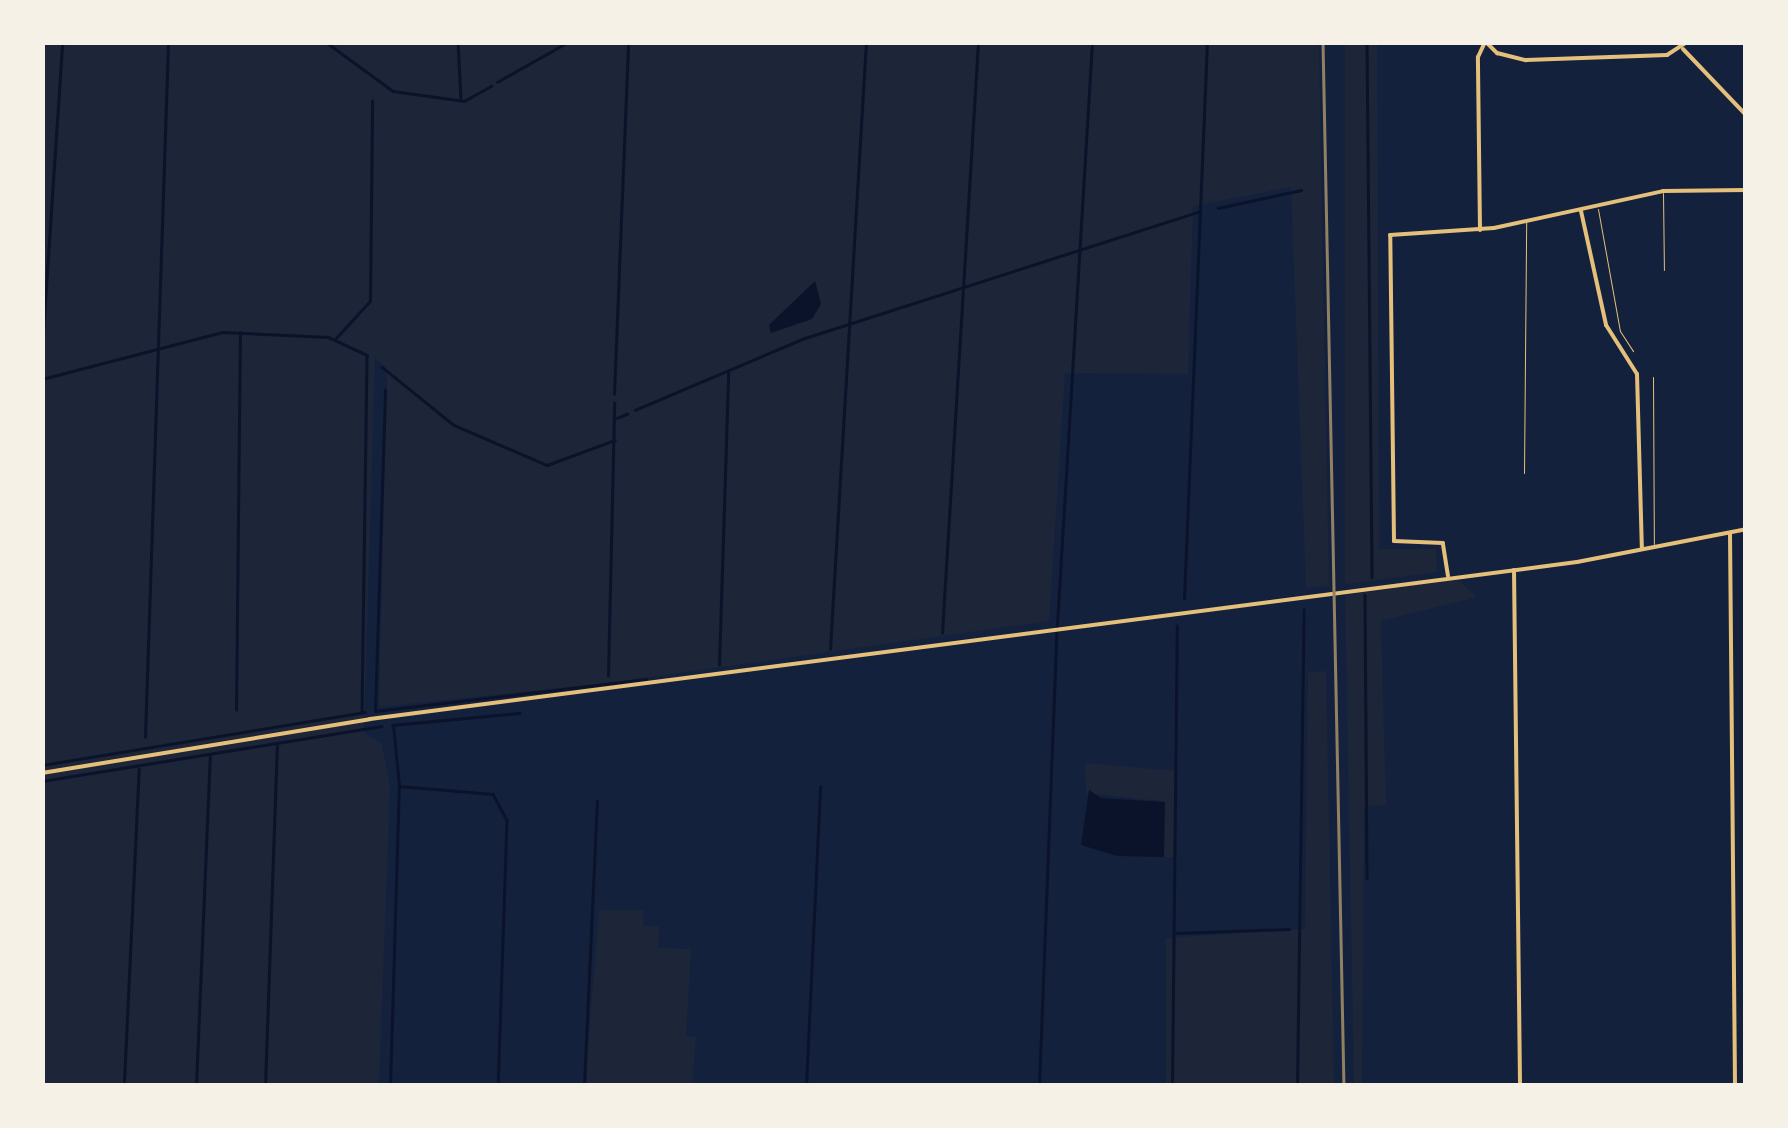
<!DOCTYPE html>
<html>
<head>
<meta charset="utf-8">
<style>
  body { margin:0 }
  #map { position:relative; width:1788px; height:1128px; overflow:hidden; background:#14213d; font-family:"Space Grotesk",sans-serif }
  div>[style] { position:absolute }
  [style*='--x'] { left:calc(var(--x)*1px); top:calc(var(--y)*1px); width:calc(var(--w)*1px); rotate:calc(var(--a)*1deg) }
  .green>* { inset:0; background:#1d2539 }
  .water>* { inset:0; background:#0b132b }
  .stream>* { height:2.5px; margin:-1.25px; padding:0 1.25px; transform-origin:1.25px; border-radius:1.25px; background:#0b132b }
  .service>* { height:1px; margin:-0.5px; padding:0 0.5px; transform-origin:0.5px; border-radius:0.5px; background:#e5c07b }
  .minor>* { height:4px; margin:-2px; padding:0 2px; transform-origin:2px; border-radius:2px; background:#e5c07b }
  .rail>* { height:2.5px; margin:-1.25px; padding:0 1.25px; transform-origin:1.25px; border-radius:1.25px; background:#918062 }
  span { translate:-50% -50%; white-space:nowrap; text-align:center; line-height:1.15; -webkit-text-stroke:8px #f6f1e7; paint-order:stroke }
  .frame { position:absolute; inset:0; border:45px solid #f6f1e7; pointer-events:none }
</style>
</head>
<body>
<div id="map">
  <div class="green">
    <i style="clip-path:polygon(42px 43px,1319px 43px,1329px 586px,1306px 588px,1291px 187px,1193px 206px,1188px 374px,1065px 373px,1049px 621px,600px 684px,379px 707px,387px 368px,375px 358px,364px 732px,382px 744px,390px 788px,379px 1085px,43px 1085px)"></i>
    <i style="clip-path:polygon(1345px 43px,1377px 43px,1379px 549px,1436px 549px,1437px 572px,1345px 584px)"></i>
    <i style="clip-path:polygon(1457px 580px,1477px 597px,1381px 621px,1386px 805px,1364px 806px,1362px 1085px,1354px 1085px,1345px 595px)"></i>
    <i style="clip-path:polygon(1326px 671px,1334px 1085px,1166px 1085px,1166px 938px,1305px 929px,1308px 672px)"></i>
    <i style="clip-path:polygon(1085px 763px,1175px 771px,1174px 858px,1164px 857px,1161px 801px,1086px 793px)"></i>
    <i style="clip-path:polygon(599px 910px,643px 910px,643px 926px,659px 926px,658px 948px,691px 949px,686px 1036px,696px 1037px,692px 1085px,585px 1085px)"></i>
  </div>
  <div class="water">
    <i style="clip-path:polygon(815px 281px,821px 304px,812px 319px,771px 333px,769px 325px)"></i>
    <i style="clip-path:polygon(1089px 790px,1101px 798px,1165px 802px,1164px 857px,1117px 856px,1081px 845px)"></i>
  </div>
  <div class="stream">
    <i style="--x:326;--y:42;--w:83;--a:36.2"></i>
    <i style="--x:393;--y:91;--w:72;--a:8"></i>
    <i style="--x:464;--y:101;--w:31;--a:-29"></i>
    <i style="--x:458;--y:42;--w:58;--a:87"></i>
    <i style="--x:1367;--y:42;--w:535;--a:89.46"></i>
    <i style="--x:497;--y:82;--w:81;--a:-29.4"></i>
    <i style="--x:1218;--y:208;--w:85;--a:-12.2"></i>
    <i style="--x:336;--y:338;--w:50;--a:-47.4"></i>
    <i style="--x:370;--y:301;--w:200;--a:-89.4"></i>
    <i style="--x:42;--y:347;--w:306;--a:-86.2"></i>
    <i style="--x:382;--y:367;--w:92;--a:38.9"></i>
    <i style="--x:454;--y:425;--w:101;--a:23.3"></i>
    <i style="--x:547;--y:465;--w:72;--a:-20.2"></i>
    <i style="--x:42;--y:379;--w:186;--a:-14.6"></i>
    <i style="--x:222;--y:332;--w:106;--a:2.7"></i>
    <i style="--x:328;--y:337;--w:43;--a:24.8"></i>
    <i style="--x:367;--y:355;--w:358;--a:90.8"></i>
    <i style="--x:614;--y:394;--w:352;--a:-87.7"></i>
    <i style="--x:635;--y:410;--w:185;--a:-23"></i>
    <i style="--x:805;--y:338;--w:413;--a:-17.8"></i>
    <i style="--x:617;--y:418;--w:11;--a:-22"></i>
    <i style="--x:1365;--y:595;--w:283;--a:89.6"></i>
    <i style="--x:1184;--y:599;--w:557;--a:-87.64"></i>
    <i style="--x:942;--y:633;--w:592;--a:-86.51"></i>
    <i style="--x:830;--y:649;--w:608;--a:-86.61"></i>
    <i style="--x:719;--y:665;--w:294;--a:-88.2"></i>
    <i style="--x:608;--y:676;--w:273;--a:-88.7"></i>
    <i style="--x:236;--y:710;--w:377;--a:-89.4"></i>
    <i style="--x:375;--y:711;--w:321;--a:-88.2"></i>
    <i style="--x:375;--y:711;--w:273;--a:-6.7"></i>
    <i style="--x:392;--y:725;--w:128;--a:-5.4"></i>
    <i style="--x:145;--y:737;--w:695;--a:-88.1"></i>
    <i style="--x:42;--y:765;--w:327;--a:-9.3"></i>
    <i style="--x:42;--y:781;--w:344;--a:-9.2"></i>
    <i style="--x:399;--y:786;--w:94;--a:4.9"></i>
    <i style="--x:493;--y:794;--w:30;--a:62"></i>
    <i style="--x:507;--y:820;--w:266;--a:91.9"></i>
    <i style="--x:1175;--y:933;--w:114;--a:-2"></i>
    <i style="--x:124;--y:1082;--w:313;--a:-87.3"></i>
    <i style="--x:196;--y:1086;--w:331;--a:-87.6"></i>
    <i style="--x:265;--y:1086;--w:342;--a:-88"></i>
    <i style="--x:390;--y:1086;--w:300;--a:-88.3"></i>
    <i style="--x:399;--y:786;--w:61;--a:-95.6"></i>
    <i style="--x:584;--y:1086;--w:285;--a:-87.4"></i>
    <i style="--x:806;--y:1086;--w:299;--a:-87.3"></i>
    <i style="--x:1039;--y:1086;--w:445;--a:-87.8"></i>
    <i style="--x:1056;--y:641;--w:600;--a:-86.56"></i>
    <i style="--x:1172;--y:1086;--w:460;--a:-89.4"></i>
    <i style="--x:1297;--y:1086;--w:476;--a:-89.2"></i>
  </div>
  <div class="service">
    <i style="--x:1663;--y:193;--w:77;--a:89.3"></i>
    <i style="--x:1598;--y:209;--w:124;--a:79.8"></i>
    <i style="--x:1620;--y:331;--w:24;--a:57"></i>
    <i style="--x:1653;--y:377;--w:167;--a:89.7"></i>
    <i style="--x:1524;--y:473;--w:251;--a:-89.5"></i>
  </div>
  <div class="minor">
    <i style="--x:1486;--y:42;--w:16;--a:45"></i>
    <i style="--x:1497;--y:53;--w:30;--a:14"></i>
    <i style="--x:1526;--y:60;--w:141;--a:-2"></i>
    <i style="--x:1667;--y:55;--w:24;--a:-33"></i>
    <i style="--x:1683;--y:49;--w:91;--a:46.3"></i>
    <i style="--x:1581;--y:211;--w:117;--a:77.6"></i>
    <i style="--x:1606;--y:325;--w:58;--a:57.7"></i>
    <i style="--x:1637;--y:374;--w:175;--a:88.4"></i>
    <i style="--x:1480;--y:230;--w:173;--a:-90.7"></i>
    <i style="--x:1478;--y:57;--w:17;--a:-65"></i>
    <i style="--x:1730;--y:533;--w:553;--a:89.48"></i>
    <i style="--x:1514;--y:570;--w:516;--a:89.33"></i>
    <i style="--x:1448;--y:576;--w:33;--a:-99"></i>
    <i style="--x:1443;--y:543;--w:49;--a:-177.7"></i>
    <i style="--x:1394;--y:541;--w:306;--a:-90.7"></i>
    <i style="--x:1390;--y:235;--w:104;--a:-3.9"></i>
    <i style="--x:1494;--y:228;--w:173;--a:-12.3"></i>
    <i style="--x:1663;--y:191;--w:83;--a:-0.7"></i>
    <i style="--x:42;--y:773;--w:332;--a:-9.3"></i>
    <i style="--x:370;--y:719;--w:1217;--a:-7.41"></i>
    <i style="--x:1577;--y:562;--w:172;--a:-11"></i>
  </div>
  <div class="rail">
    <i style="--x:1323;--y:42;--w:1044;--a:88.85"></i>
  </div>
  <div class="frame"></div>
</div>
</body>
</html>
